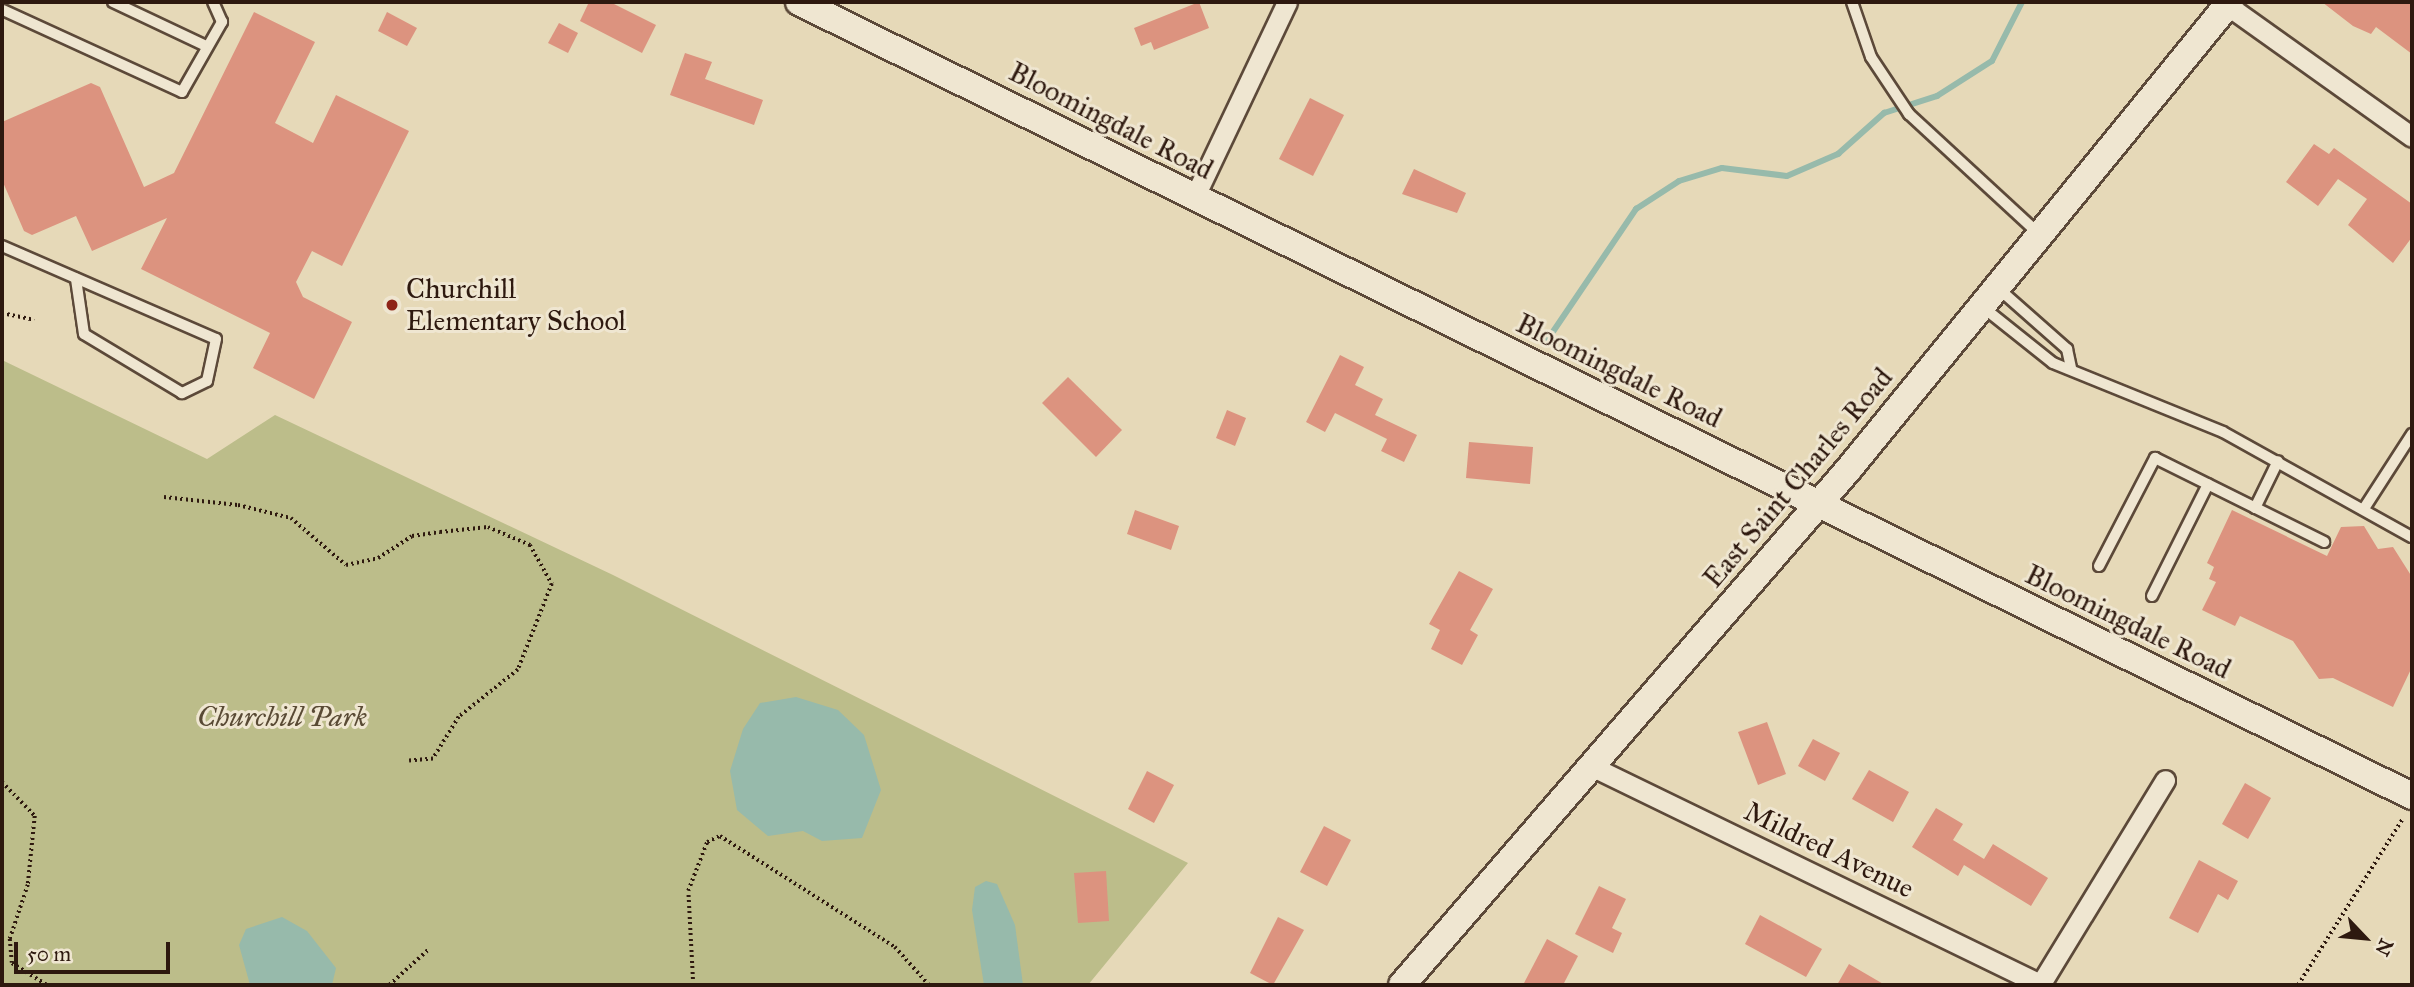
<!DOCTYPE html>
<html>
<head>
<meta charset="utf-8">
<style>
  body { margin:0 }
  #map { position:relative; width:2414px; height:987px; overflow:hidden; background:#e6d9b8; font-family:"IM FELL Great Primer",serif }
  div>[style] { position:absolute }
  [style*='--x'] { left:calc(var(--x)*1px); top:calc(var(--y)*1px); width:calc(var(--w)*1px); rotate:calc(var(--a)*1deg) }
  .green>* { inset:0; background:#bcbd8a }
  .water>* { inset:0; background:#97baab }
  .stream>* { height:6px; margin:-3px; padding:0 3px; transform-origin:3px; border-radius:3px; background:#97baab }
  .building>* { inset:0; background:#dc937f }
  .path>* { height:3.5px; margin-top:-1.75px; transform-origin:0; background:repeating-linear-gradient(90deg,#2e190f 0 2px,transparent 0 5.5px) }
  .roads { filter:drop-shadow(2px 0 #5c4939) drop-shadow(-2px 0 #5c4939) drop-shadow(0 2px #5c4939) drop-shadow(0 -2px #5c4939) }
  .lane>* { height:10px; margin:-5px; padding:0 5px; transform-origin:5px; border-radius:5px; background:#efe6d1 }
  .street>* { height:19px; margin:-9.5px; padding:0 9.5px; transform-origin:9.5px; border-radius:9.5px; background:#efe6d1 }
  .secondary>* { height:26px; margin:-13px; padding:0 13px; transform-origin:13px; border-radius:13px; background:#efe6d1 }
  .dots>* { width:19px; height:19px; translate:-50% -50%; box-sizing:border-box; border:4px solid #efe6d1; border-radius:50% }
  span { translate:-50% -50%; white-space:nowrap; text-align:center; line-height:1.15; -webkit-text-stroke:6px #efe6d1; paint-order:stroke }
  .street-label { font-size:28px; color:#2e190f }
  .poi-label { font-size:28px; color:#2e190f }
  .left { translate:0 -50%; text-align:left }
  .park-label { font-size:28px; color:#594a34; font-style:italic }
  .frame { position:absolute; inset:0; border:4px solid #2e190f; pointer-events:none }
  .north { position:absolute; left:2330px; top:903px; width:70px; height:70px; -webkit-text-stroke:5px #efe6d1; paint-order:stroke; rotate:116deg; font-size:19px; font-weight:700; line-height:28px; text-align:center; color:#2e190f }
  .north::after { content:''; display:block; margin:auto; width:24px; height:32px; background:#2e190f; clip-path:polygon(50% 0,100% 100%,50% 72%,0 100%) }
  .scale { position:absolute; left:14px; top:942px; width:156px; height:32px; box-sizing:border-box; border:4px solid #2e190f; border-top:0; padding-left:9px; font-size:21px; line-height:24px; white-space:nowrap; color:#2e190f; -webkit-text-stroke:5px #efe6d1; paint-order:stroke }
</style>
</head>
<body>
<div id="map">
  <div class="green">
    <i style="clip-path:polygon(2px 360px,207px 459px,275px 415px,613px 575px,1188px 863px,1088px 985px,2px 985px)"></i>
  </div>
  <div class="water">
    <i style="clip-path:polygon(796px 697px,838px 710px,864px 735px,881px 790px,862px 838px,822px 841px,803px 831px,768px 836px,737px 810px,730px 771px,743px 729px,760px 703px)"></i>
    <i style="clip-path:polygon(986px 881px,997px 884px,1015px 925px,1023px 985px,984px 985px,972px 910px,975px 887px)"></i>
    <i style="clip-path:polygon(282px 917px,307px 931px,336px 968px,332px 985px,250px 985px,239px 945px,246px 929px)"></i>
  </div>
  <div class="stream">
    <i style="--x:1546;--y:342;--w:161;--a:-55.9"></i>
    <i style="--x:1636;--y:209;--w:51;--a:-33.1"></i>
    <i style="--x:1679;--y:181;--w:45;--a:-16.8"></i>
    <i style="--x:1722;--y:168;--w:65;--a:7"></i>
    <i style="--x:1787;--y:176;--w:56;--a:-23.3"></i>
    <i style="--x:1838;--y:154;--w:62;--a:-41.7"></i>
    <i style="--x:1884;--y:113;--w:56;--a:-17.8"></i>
    <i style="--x:1937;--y:96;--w:65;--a:-32.5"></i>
    <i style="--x:1992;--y:61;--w:66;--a:-63"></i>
  </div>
  <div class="building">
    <i style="clip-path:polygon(589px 2px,610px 2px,656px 25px,642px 53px,580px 21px)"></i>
    <i style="clip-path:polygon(1199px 2px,1209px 28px,1154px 50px,1151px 42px,1141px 46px,1134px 28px)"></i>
    <i style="clip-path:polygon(2322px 2px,2412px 2px,2412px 54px,2376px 27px,2371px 34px,2353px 26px)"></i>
    <i style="clip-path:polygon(254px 12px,315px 42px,275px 123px,313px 143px,336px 95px,409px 131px,342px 266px,312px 251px,296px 282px,303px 297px,352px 322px,314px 399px,253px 368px,270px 333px,141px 269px,167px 218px,92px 251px,76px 216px,32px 235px,24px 231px,2px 180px,2px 122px,91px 83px,100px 87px,144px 187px,174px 173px)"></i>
    <i style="clip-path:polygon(387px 12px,417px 28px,407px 46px,378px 31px)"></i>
    <i style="clip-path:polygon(559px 23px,578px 33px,568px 53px,548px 43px)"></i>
    <i style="clip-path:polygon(685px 53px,712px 62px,705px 79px,763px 100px,754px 125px,670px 95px)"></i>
    <i style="clip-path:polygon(1310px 98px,1344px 115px,1313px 176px,1279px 159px)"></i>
    <i style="clip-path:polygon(2314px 144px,2329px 154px,2334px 148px,2412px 204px,2412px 237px,2393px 263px,2348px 225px,2367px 199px,2338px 179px,2318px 206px,2286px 182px)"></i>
    <i style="clip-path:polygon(1414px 169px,1466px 193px,1457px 213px,1402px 194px)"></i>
    <i style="clip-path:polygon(1340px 355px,1364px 367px,1355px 385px,1383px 399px,1375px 415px,1417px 435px,1404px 462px,1381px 451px,1387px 439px,1335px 413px,1325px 432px,1306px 422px)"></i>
    <i style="clip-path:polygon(1068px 377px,1122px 430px,1096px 457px,1042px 403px)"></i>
    <i style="clip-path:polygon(1227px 410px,1246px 418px,1235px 446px,1216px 438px)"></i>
    <i style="clip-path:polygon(1469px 442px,1533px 447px,1530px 484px,1466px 478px)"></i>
    <i style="clip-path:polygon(1135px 510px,1179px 526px,1171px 550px,1127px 534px)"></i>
    <i style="clip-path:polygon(2232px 510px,2327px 556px,2341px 527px,2364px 526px,2378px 549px,2393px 547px,2412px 577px,2412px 667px,2393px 707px,2333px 678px,2319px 679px,2293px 641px,2240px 616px,2235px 626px,2202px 610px,2216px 582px,2209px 579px,2214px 567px,2207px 563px)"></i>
    <i style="clip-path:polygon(1459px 571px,1493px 589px,1470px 630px,1478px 635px,1462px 665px,1431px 649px,1440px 630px,1429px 624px)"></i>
    <i style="clip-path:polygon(1767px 722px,1786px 774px,1758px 785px,1738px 732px)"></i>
    <i style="clip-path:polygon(1813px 739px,1840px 753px,1825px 781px,1798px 766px)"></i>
    <i style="clip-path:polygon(1869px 770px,1909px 792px,1893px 822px,1852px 799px)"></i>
    <i style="clip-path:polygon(1147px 771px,1174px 785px,1154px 823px,1128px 809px)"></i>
    <i style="clip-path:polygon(2245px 783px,2271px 798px,2248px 839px,2222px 824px)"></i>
    <i style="clip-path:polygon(1936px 808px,1963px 824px,1953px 840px,1984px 859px,1993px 844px,2048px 878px,2031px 906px,1964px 865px,1958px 876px,1912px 847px)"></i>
    <i style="clip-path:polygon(1324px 826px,1351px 840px,1327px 886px,1300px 872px)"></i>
    <i style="clip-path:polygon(2199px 860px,2238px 881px,2228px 900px,2218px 894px,2198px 933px,2169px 918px)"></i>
    <i style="clip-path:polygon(1106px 871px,1109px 921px,1078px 923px,1074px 873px)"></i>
    <i style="clip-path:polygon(1599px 886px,1626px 899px,1612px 928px,1622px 933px,1613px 953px,1575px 934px)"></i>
    <i style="clip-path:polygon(1760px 915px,1822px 949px,1806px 977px,1745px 944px)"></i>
    <i style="clip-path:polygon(1278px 917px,1304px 930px,1273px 985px,1250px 973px)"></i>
    <i style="clip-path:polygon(1547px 939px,1578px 956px,1563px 985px,1523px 985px)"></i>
    <i style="clip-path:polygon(1849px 964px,1885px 985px,1837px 985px)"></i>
  </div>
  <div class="path">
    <i style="--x:2;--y:313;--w:33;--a:12"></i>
    <i style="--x:164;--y:497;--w:74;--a:6.2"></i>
    <i style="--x:238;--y:505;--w:55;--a:13.8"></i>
    <i style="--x:291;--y:518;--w:72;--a:40.5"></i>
    <i style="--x:346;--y:565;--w:33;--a:-12"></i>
    <i style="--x:378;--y:558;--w:40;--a:-32.9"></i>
    <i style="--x:412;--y:536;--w:28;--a:-8"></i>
    <i style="--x:440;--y:532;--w:48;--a:-5.9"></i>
    <i style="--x:488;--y:527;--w:46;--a:23.2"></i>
    <i style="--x:530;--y:545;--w:45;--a:60.6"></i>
    <i style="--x:552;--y:584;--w:92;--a:111.6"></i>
    <i style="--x:518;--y:670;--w:75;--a:141.5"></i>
    <i style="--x:459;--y:717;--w:49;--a:121.8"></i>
    <i style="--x:433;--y:759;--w:24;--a:175"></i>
    <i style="--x:2;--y:782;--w:47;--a:45.9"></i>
    <i style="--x:35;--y:816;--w:69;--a:95.8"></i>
    <i style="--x:28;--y:885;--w:57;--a:108.4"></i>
    <i style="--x:10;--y:939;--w:24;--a:85"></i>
    <i style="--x:12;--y:963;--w:41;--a:32.2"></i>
    <i style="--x:389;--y:985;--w:54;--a:-42"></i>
    <i style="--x:693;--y:985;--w:94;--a:-93"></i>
    <i style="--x:688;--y:891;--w:53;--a:-68.8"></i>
    <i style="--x:707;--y:842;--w:14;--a:-25"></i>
    <i style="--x:720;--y:836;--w:207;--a:32.4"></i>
    <i style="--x:895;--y:947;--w:51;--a:48.2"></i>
    <i style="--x:2298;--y:985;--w:197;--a:-57.8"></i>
  </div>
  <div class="roads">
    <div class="lane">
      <i style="--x:113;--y:2;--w:103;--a:25.3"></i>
      <i style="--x:1852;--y:2;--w:58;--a:70.9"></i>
      <i style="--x:1871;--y:57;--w:69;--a:56.3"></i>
      <i style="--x:1909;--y:114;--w:176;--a:42.7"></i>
      <i style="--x:3;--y:10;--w:197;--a:24.6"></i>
      <i style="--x:182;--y:92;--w:81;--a:-60.3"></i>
      <i style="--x:222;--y:22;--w:22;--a:-114"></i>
      <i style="--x:2;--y:246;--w:233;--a:23.5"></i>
      <i style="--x:216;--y:339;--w:43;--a:102.1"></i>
      <i style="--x:207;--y:381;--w:28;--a:154"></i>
      <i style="--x:182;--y:393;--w:114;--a:-149"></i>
      <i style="--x:84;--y:334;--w:56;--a:-98.3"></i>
      <i style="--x:1999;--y:289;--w:91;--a:41.4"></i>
      <i style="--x:2067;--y:349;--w:19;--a:78"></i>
      <i style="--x:1984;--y:308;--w:88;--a:38.6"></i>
      <i style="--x:2053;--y:363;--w:183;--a:22.1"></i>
      <i style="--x:2223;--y:432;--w:216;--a:29.1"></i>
      <i style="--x:2365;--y:507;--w:87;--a:-57.2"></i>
      <i style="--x:2255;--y:508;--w:52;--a:-63.9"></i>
      <i style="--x:2099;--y:566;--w:122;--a:-62.6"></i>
      <i style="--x:2155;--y:458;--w:189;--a:26.4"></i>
      <i style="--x:2152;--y:596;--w:125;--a:-63.4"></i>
    </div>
    <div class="street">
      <i style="--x:2227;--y:5;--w:227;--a:35.5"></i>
      <i style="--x:1194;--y:198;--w:217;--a:-64.6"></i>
      <i style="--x:1593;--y:767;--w:497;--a:25.9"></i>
      <i style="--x:2040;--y:985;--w:240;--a:-58.6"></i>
    </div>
    <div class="secondary">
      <i style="--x:799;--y:2;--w:1798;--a:26.21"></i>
      <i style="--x:1402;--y:985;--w:681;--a:-49.11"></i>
      <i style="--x:1848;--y:470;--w:604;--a:-50.78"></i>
    </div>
  </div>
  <div class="dots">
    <i style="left:392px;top:305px;background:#8f2418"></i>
  </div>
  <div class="street-label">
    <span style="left:1111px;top:121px;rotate:27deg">Bloomingdale Road</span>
    <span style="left:1619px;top:371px;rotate:26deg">Bloomingdale Road</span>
    <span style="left:1798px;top:478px;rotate:-50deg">East Saint Charles Road</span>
    <span style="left:2128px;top:622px;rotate:26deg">Bloomingdale Road</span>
    <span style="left:1829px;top:850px;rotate:26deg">Mildred Avenue</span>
  </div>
  <div class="poi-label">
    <span class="left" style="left:406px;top:305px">Churchill<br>Elementary School</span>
  </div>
  <div class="park-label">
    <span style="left:282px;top:717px">Churchill Park</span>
  </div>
  <div class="frame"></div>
  <div class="north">N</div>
  <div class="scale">50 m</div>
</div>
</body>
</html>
